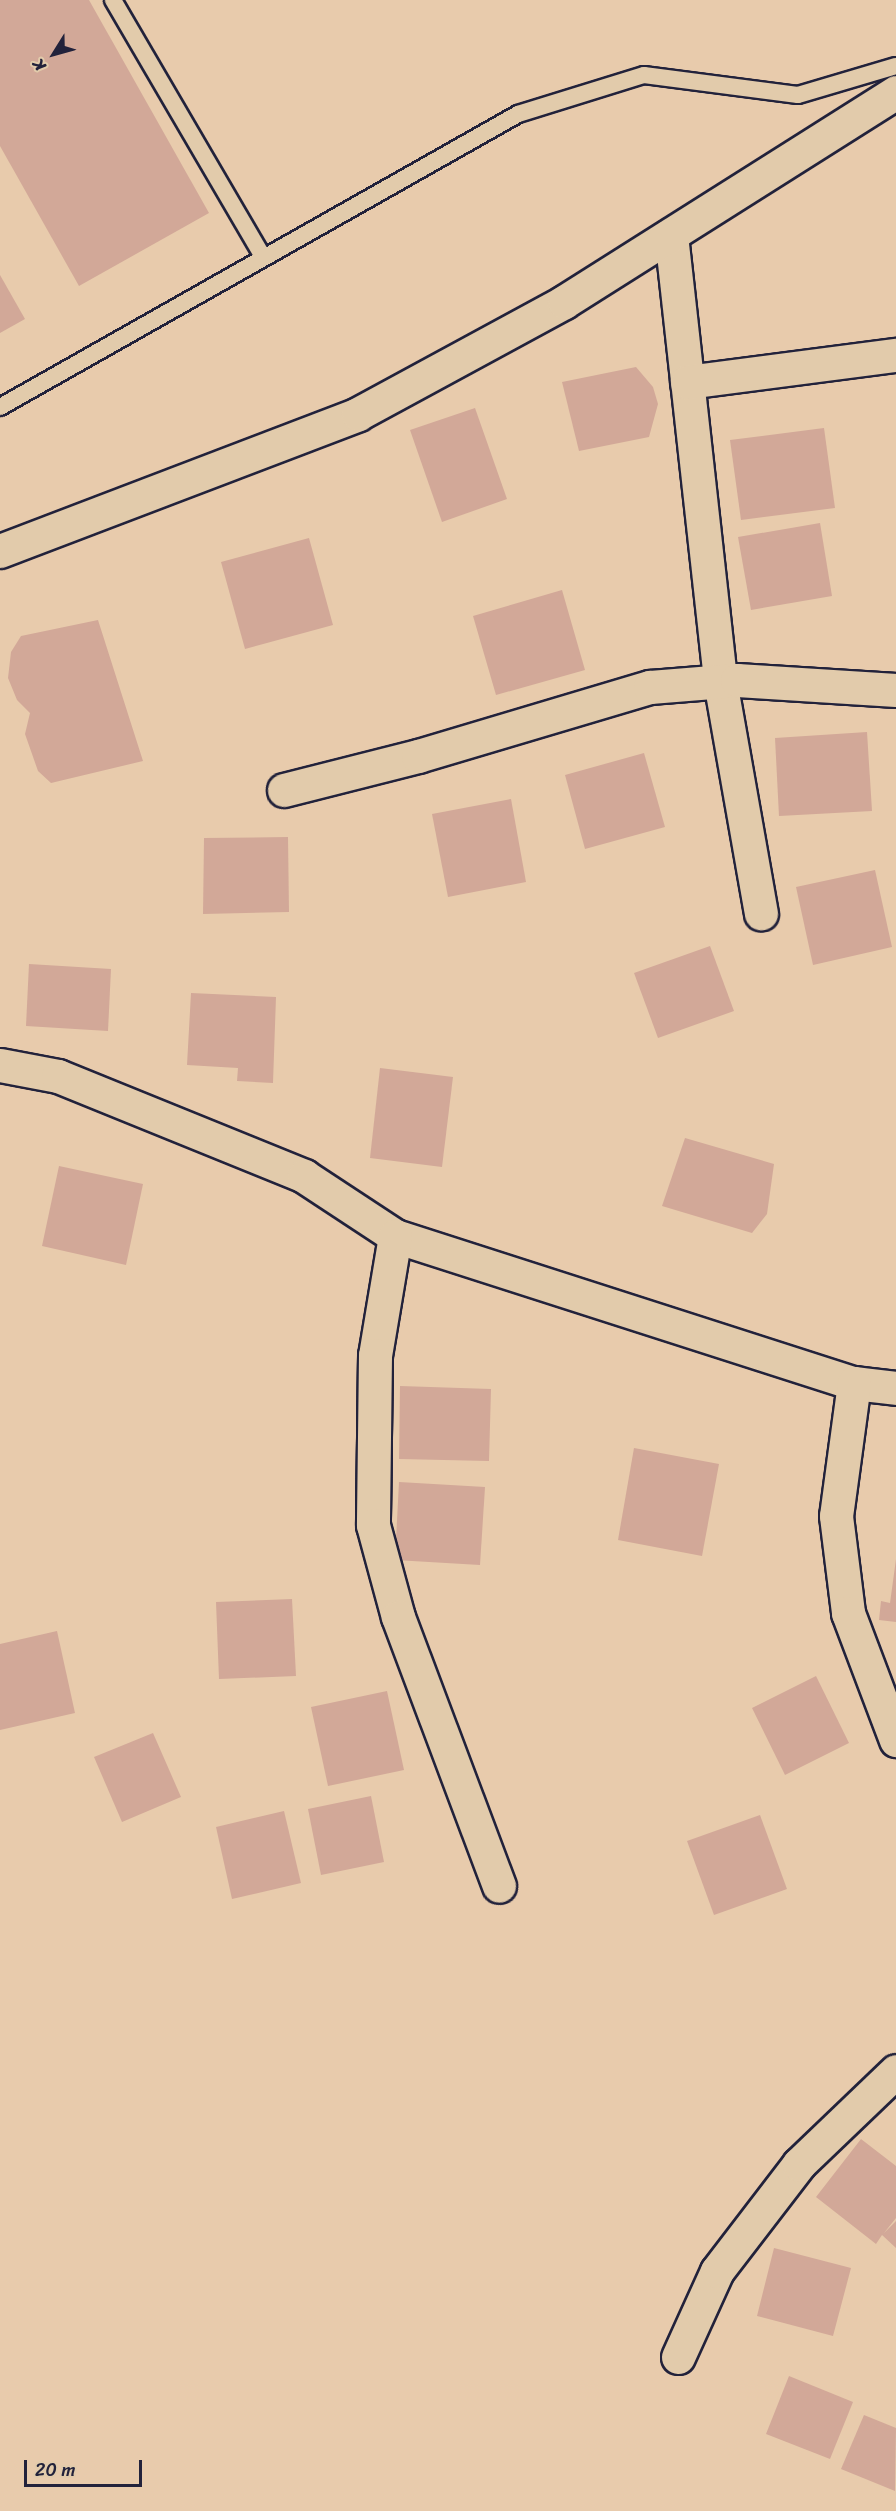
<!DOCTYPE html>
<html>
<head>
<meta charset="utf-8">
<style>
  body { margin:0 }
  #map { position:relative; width:896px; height:2511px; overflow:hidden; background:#e8cbac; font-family:Sriracha,sans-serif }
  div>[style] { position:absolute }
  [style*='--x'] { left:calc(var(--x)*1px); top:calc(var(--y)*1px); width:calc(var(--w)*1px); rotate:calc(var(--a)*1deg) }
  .building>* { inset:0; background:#d2a898 }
  .roads { filter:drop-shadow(2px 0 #22223b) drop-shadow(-2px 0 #22223b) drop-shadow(0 2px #22223b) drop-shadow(0 -2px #22223b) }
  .lane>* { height:16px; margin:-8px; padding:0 8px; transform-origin:8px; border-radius:8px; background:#e2cbab }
  .street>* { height:33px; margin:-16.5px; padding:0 16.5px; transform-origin:16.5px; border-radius:16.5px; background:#e2cbab }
  .secondary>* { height:33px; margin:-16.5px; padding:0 16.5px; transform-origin:16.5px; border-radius:16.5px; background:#e2cbab }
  span { translate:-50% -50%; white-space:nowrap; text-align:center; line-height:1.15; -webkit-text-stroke:4.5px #e2cbab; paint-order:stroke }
  .north { position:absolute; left:24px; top:24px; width:60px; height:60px; -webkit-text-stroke:4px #e2cbab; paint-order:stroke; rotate:233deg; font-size:16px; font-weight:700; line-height:24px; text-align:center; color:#22223b }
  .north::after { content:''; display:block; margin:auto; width:21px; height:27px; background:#22223b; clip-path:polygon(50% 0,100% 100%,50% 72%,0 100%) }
  .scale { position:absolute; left:24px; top:2460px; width:118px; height:27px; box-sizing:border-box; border:3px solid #22223b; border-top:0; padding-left:8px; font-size:18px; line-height:21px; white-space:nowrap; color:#22223b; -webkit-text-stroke:4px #e2cbab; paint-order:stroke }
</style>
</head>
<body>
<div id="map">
  <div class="building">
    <i style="clip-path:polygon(0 0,89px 0,209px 213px,79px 286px,0 146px)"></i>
    <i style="clip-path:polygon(0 275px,25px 319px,0 333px)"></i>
    <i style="clip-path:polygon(636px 367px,653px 387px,658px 404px,649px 437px,579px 451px,562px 382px)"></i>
    <i style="clip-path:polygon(475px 408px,507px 499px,442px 522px,410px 430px)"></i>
    <i style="clip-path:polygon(824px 428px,835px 508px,741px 520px,730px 440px)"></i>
    <i style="clip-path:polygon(820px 523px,832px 596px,751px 610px,738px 537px)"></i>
    <i style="clip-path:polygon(309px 538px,333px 625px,245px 649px,221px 562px)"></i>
    <i style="clip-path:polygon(562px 590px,585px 670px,496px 695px,473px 616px)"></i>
    <i style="clip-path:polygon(98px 620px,143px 761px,51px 783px,38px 771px,25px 734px,30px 713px,17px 700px,8px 678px,11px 652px,21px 636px)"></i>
    <i style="clip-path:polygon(867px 732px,872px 811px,779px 816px,775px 738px)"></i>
    <i style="clip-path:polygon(644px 753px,665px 827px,585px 849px,565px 775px)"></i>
    <i style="clip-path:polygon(511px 799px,526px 882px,448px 897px,432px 814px)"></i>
    <i style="clip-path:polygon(288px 837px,289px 912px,203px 914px,204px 838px)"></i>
    <i style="clip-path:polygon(875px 870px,892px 947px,813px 965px,796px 887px)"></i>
    <i style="clip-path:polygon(710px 946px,734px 1011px,658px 1038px,634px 973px)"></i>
    <i style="clip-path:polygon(29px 964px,111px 969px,108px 1031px,26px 1026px)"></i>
    <i style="clip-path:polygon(191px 993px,276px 997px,273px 1083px,237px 1081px,238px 1068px,187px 1065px)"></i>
    <i style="clip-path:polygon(380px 1068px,453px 1077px,442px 1167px,370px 1158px)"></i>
    <i style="clip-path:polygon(685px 1138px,774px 1164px,767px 1214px,752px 1233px,662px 1206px)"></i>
    <i style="clip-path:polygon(59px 1166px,143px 1184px,126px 1265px,42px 1246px)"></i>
    <i style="clip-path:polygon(400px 1386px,491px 1389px,489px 1461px,399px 1459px)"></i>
    <i style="clip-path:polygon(634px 1448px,719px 1464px,702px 1556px,618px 1540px)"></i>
    <i style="clip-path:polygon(399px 1482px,485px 1487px,480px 1565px,395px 1560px)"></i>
    <i style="clip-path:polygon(896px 1559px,896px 1622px,879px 1620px,881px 1601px,890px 1603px)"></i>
    <i style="clip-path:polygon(292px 1599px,296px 1676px,219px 1679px,216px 1602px)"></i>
    <i style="clip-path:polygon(57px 1631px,75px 1713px,0 1730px,0 1644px)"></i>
    <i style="clip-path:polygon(816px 1676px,849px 1743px,785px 1775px,752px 1708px)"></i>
    <i style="clip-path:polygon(387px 1691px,404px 1770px,328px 1786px,311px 1707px)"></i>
    <i style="clip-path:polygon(153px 1733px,181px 1797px,122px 1822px,94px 1757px)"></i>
    <i style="clip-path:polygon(371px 1796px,384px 1862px,321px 1875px,308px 1809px)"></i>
    <i style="clip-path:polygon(284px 1811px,301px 1883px,232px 1899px,216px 1827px)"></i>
    <i style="clip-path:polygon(760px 1815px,787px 1889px,714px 1915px,687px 1841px)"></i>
    <i style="clip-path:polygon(861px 2139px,896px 2166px,896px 2218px,884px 2233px,896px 2221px,896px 2248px,882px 2235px,876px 2244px,816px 2197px)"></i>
    <i style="clip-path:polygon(774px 2248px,851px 2268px,833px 2336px,757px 2316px)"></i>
    <i style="clip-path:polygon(789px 2376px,853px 2402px,830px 2459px,766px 2434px)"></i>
    <i style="clip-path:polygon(864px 2415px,896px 2428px,895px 2491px,841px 2469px)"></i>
  </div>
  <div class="roads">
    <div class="lane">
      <i style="--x:113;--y:0;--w:298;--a:59.7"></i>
      <i style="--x:0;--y:407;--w:595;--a:-29.49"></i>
      <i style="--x:518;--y:114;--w:132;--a:-17.2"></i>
      <i style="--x:644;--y:75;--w:155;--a:7.4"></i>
      <i style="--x:798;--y:95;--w:102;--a:-16.5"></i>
    </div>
    <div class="street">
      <i style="--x:671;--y:235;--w:449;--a:83.7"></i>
      <i style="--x:720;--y:681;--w:236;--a:80"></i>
      <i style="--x:687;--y:382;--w:211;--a:-7.4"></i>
      <i style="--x:284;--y:790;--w:138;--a:-14.2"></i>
      <i style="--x:418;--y:756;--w:242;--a:-16.6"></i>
      <i style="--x:650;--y:687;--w:87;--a:-4.6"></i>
      <i style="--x:737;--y:680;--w:159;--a:3.6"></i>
      <i style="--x:0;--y:1065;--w:59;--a:10.7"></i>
      <i style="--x:58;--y:1076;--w:266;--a:22.1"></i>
      <i style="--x:304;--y:1176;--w:109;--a:33.4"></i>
      <i style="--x:395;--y:1236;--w:482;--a:17.8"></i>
      <i style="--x:854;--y:1383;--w:42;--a:6.8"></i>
      <i style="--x:395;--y:1236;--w:121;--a:99.5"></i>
      <i style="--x:375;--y:1355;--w:170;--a:90.7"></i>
      <i style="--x:373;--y:1525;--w:95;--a:74.8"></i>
      <i style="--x:398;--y:1617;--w:287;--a:69.4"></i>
      <i style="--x:854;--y:1383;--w:134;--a:97.7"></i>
      <i style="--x:836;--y:1516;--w:98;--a:82.9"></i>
      <i style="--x:848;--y:1613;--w:136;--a:69.3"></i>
      <i style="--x:678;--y:2357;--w:94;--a:-65.6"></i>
      <i style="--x:717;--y:2271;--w:135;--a:-52.5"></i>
      <i style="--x:799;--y:2164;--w:134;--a:-43.8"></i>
    </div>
    <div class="secondary">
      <i style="--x:0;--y:551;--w:383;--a:-20.9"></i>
      <i style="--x:358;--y:414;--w:234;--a:-28.5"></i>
      <i style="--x:564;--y:302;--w:393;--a:-32.3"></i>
    </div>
  </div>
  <div class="north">K</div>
  <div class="scale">20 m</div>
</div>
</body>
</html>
